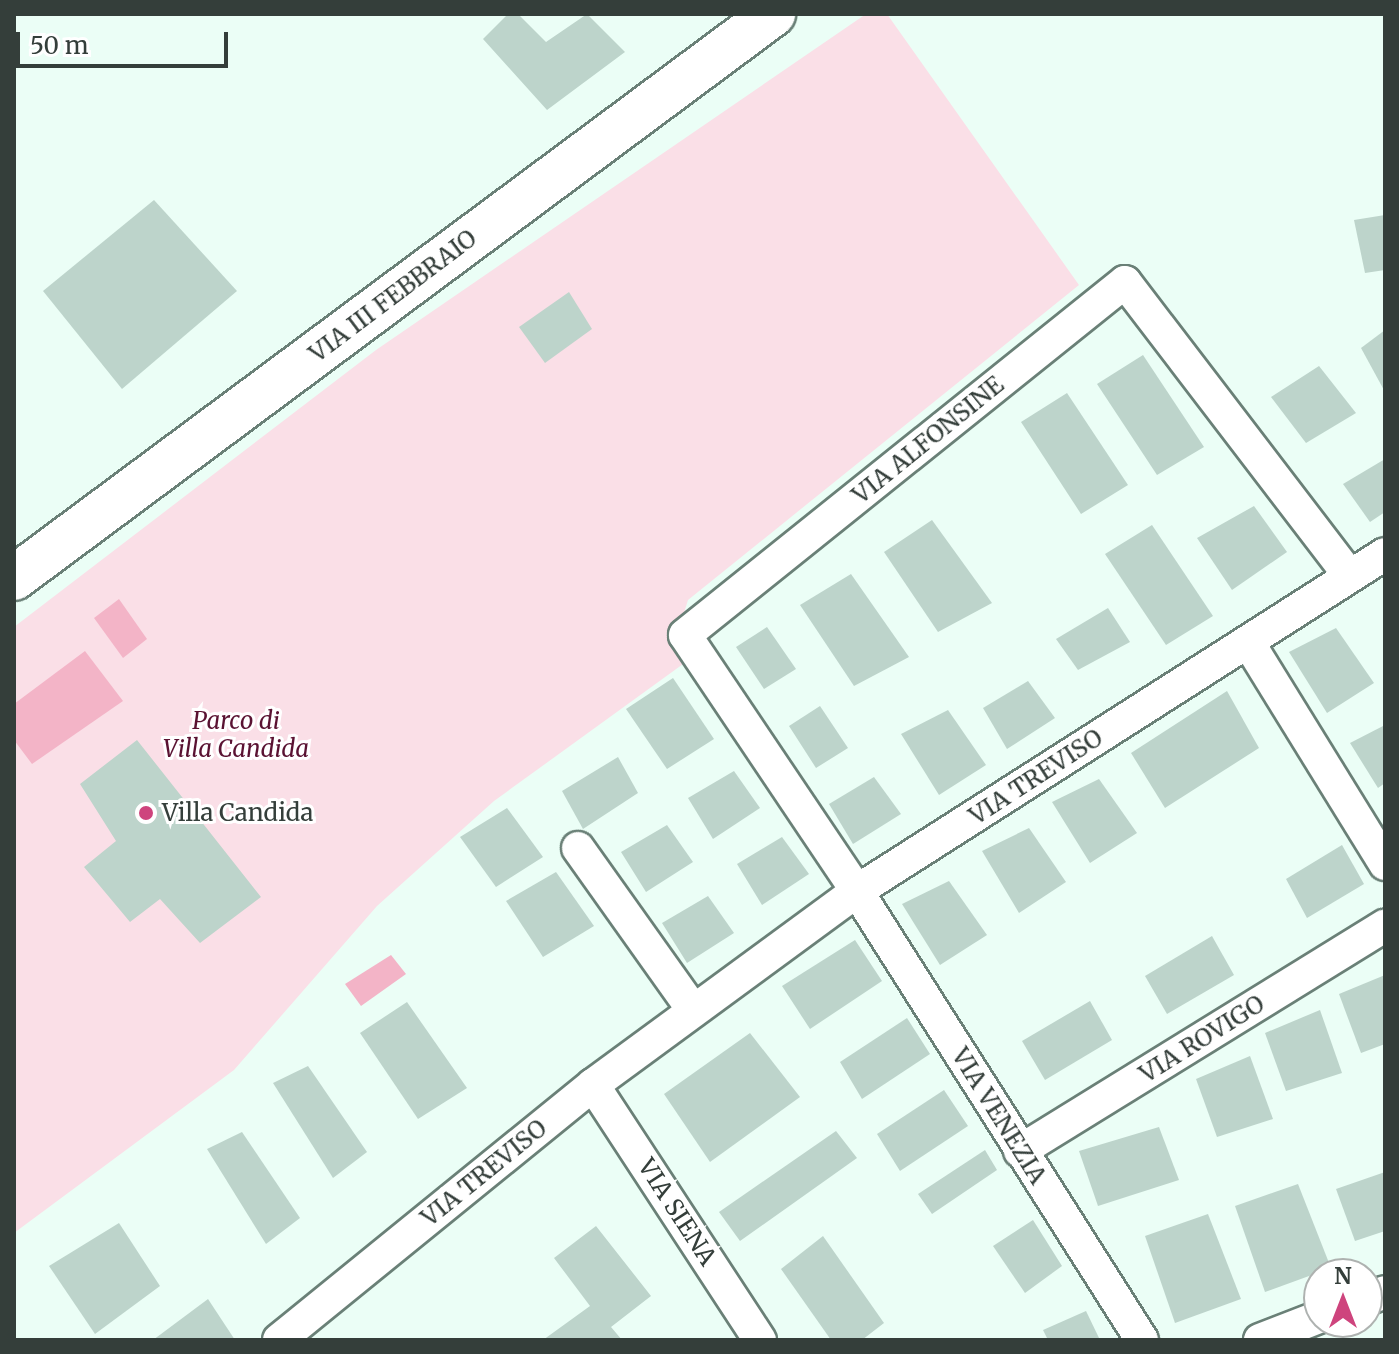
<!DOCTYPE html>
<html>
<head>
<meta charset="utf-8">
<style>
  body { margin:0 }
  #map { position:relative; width:1399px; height:1354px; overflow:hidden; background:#ebfef6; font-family:Merriweather,serif }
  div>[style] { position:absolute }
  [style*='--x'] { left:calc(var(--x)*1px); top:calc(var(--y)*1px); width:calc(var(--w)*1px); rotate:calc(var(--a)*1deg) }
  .green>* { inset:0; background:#fadfe7 }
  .water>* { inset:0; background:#f3b4c7 }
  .building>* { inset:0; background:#bdd4cb }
  .roads { filter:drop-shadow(2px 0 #6a8077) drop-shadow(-2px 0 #6a8077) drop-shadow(0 2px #6a8077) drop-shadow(0 -2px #6a8077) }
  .minor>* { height:32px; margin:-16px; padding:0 16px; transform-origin:16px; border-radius:16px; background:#fff }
  .secondary>* { height:44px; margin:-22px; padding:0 22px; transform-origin:22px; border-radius:22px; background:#fff }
  .dots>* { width:22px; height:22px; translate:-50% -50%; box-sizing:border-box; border:4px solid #fff; border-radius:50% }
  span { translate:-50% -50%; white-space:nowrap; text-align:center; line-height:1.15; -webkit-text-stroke:6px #fff; paint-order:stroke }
  .street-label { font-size:24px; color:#343e3a }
  .park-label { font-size:24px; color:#5a1232; font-style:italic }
  .poi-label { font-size:24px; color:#343e3a }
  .left { translate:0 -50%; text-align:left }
  .frame { position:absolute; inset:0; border:16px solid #343e3a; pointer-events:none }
  .north { position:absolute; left:1303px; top:1258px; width:80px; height:80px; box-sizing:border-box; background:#fff; border:2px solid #aeb2b0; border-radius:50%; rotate:0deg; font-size:22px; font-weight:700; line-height:32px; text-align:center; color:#343e3a }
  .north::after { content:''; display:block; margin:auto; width:28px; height:36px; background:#ce447d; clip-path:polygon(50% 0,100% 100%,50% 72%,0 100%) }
  .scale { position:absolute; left:16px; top:32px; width:212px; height:36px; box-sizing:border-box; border:4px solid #343e3a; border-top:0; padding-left:10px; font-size:24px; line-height:28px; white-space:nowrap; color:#343e3a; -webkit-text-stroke:6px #fff; paint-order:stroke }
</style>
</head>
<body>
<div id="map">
  <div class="green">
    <i style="clip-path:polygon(866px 14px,887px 14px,1079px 285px,688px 600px,678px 632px,690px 659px,494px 801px,377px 906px,234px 1070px,14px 1233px,14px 627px,376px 350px)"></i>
  </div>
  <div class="water">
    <i style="clip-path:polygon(119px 599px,147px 639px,123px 658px,94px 618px)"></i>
    <i style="clip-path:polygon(85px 651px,123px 701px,32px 764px,14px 740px,14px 704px)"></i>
    <i style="clip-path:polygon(391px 955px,406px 974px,361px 1006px,345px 984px)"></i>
  </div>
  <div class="building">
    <i style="clip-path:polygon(508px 14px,518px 14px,546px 42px,587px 14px,625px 52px,547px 110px,483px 39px)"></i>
    <i style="clip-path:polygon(154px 200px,237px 291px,122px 389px,43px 291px)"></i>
    <i style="clip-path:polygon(1385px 215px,1385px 270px,1365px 273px,1354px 220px)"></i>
    <i style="clip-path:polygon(569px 292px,592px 329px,545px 363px,519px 327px)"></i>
    <i style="clip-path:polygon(1385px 330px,1385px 392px,1361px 348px)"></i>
    <i style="clip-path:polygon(1143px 355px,1204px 447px,1157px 475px,1097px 384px)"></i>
    <i style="clip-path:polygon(1319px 366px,1356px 413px,1306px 443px,1271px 397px)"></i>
    <i style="clip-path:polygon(1067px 393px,1128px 485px,1081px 514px,1021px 422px)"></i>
    <i style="clip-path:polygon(1385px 459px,1385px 512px,1370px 522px,1343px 484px)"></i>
    <i style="clip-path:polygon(1254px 506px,1287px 552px,1232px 590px,1197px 538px)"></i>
    <i style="clip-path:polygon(932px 520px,992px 603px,938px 632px,884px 552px)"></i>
    <i style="clip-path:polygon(1152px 525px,1213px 616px,1166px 645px,1105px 554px)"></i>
    <i style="clip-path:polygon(851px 574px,909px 657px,854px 686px,800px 605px)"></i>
    <i style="clip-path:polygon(1108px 608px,1130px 642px,1078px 670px,1056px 639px)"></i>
    <i style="clip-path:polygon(767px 627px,796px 669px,764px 689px,736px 647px)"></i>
    <i style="clip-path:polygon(1336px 628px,1374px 683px,1327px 713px,1289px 652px)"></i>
    <i style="clip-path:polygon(673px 678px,714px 739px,667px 769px,626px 709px)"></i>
    <i style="clip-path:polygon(1028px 681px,1055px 718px,1007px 749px,983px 708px)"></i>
    <i style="clip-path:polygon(1227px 691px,1259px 748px,1165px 808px,1131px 753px)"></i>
    <i style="clip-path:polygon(820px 706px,848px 748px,816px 768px,789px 726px)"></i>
    <i style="clip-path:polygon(948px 710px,986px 765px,939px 795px,901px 734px)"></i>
    <i style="clip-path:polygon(1385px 725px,1385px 783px,1378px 788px,1350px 743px)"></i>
    <i style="clip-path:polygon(137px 740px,261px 897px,200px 943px,160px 899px,130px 922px,84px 867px,116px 841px,80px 784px)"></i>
    <i style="clip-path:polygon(618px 757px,638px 793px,583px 829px,562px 791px)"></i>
    <i style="clip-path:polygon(734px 771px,760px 808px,713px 839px,688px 798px)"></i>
    <i style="clip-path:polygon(874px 777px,901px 814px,853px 844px,829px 804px)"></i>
    <i style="clip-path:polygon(1099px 779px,1137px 833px,1090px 863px,1052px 802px)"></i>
    <i style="clip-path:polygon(507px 808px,543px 857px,496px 887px,460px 837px)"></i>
    <i style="clip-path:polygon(667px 825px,693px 862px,646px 892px,621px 852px)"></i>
    <i style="clip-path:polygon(1029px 828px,1066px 882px,1019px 913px,982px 851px)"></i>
    <i style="clip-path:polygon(782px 837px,809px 874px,762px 905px,737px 864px)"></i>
    <i style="clip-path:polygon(1342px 845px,1364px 884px,1307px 918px,1286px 879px)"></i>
    <i style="clip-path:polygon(556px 872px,594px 926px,543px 957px,506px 901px)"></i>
    <i style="clip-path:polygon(949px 881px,987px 935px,940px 965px,902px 904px)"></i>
    <i style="clip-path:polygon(708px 896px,734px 933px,687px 963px,662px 923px)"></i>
    <i style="clip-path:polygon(1212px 936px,1234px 975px,1167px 1014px,1145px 976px)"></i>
    <i style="clip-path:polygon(855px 940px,882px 981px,810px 1029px,782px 986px)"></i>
    <i style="clip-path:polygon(1385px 975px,1385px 1044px,1361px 1053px,1339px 994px)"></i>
    <i style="clip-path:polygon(1090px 1001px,1112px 1040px,1045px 1080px,1022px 1041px)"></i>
    <i style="clip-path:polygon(407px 1002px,467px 1088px,418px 1119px,360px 1033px)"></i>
    <i style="clip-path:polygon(1320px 1010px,1342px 1073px,1286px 1091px,1265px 1033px)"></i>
    <i style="clip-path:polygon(907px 1018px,930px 1054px,862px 1099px,840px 1062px)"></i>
    <i style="clip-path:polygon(750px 1033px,800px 1097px,710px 1162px,664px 1094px)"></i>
    <i style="clip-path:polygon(1250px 1056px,1273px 1119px,1217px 1137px,1196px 1079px)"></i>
    <i style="clip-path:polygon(308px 1066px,367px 1152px,333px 1178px,273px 1083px)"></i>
    <i style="clip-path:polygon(944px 1090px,968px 1126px,900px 1171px,877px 1134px)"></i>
    <i style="clip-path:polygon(1159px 1127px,1179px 1180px,1098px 1206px,1079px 1151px)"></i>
    <i style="clip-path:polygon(836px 1131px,857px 1158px,740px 1241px,719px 1212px)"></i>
    <i style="clip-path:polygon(242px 1132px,300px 1218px,266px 1244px,207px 1149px)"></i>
    <i style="clip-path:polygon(985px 1150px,997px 1170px,932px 1214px,918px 1194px)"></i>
    <i style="clip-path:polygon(1385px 1172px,1385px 1231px,1355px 1241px,1336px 1189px)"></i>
    <i style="clip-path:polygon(1298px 1184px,1331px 1268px,1265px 1292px,1235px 1206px)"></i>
    <i style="clip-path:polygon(1208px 1214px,1241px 1299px,1175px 1323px,1145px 1236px)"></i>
    <i style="clip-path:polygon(1033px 1220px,1062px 1266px,1025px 1293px,993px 1246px)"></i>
    <i style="clip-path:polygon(119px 1223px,160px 1286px,95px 1334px,49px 1266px)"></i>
    <i style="clip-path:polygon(596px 1226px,651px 1296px,611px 1327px,622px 1340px,543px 1340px,590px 1306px,554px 1258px)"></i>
    <i style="clip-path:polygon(823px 1236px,884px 1323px,862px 1340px,831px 1340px,781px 1269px)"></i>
    <i style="clip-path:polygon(208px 1299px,235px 1340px,153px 1340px)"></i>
    <i style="clip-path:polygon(1086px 1311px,1100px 1340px,1048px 1340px,1043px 1330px)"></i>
  </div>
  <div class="roads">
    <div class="minor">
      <i style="--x:1248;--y:642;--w:261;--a:58.3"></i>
      <i style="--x:578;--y:848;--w:199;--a:54.6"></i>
      <i style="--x:593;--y:1085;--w:305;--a:56.8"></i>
      <i style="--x:1020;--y:1151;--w:429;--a:-31.7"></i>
      <i style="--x:1367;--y:1299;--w:19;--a:-21"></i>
      <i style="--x:279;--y:1340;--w:405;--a:-39.1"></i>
      <i style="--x:593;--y:1085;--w:328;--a:-36.3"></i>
      <i style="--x:857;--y:891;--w:626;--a:-32.55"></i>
      <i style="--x:1142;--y:1340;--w:532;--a:-122.41"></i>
      <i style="--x:857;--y:891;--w:308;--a:-123.9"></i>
      <i style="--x:685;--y:635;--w:564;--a:-38.74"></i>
      <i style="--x:1125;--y:282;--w:369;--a:52.6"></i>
      <i style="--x:1260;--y:1340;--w:63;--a:-21.3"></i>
    </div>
    <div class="secondary">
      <i style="--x:14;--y:578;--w:946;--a:-36.62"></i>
    </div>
  </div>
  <div class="dots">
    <i style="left:146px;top:813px;background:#ce447d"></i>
  </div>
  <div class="street-label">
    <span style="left:393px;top:296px;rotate:-37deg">VIA III FEBBRAIO</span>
    <span style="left:928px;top:440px;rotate:-39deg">VIA ALFONSINE</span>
    <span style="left:1036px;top:777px;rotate:-33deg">VIA TREVISO</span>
    <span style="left:1202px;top:1039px;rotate:-32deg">VIA ROVIGO</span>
    <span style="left:999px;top:1116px;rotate:58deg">VIA VENEZIA</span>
    <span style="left:484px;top:1173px;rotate:-39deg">VIA TREVISO</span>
    <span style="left:677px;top:1212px;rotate:57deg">VIA SIENA</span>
  </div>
  <div class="park-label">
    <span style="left:236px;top:735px">Parco di<br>Villa Candida</span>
  </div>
  <div class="poi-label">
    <span class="left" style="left:162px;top:813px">Villa Candida</span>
  </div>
  <div class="frame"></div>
  <div class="north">N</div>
  <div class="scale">50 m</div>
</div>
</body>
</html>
